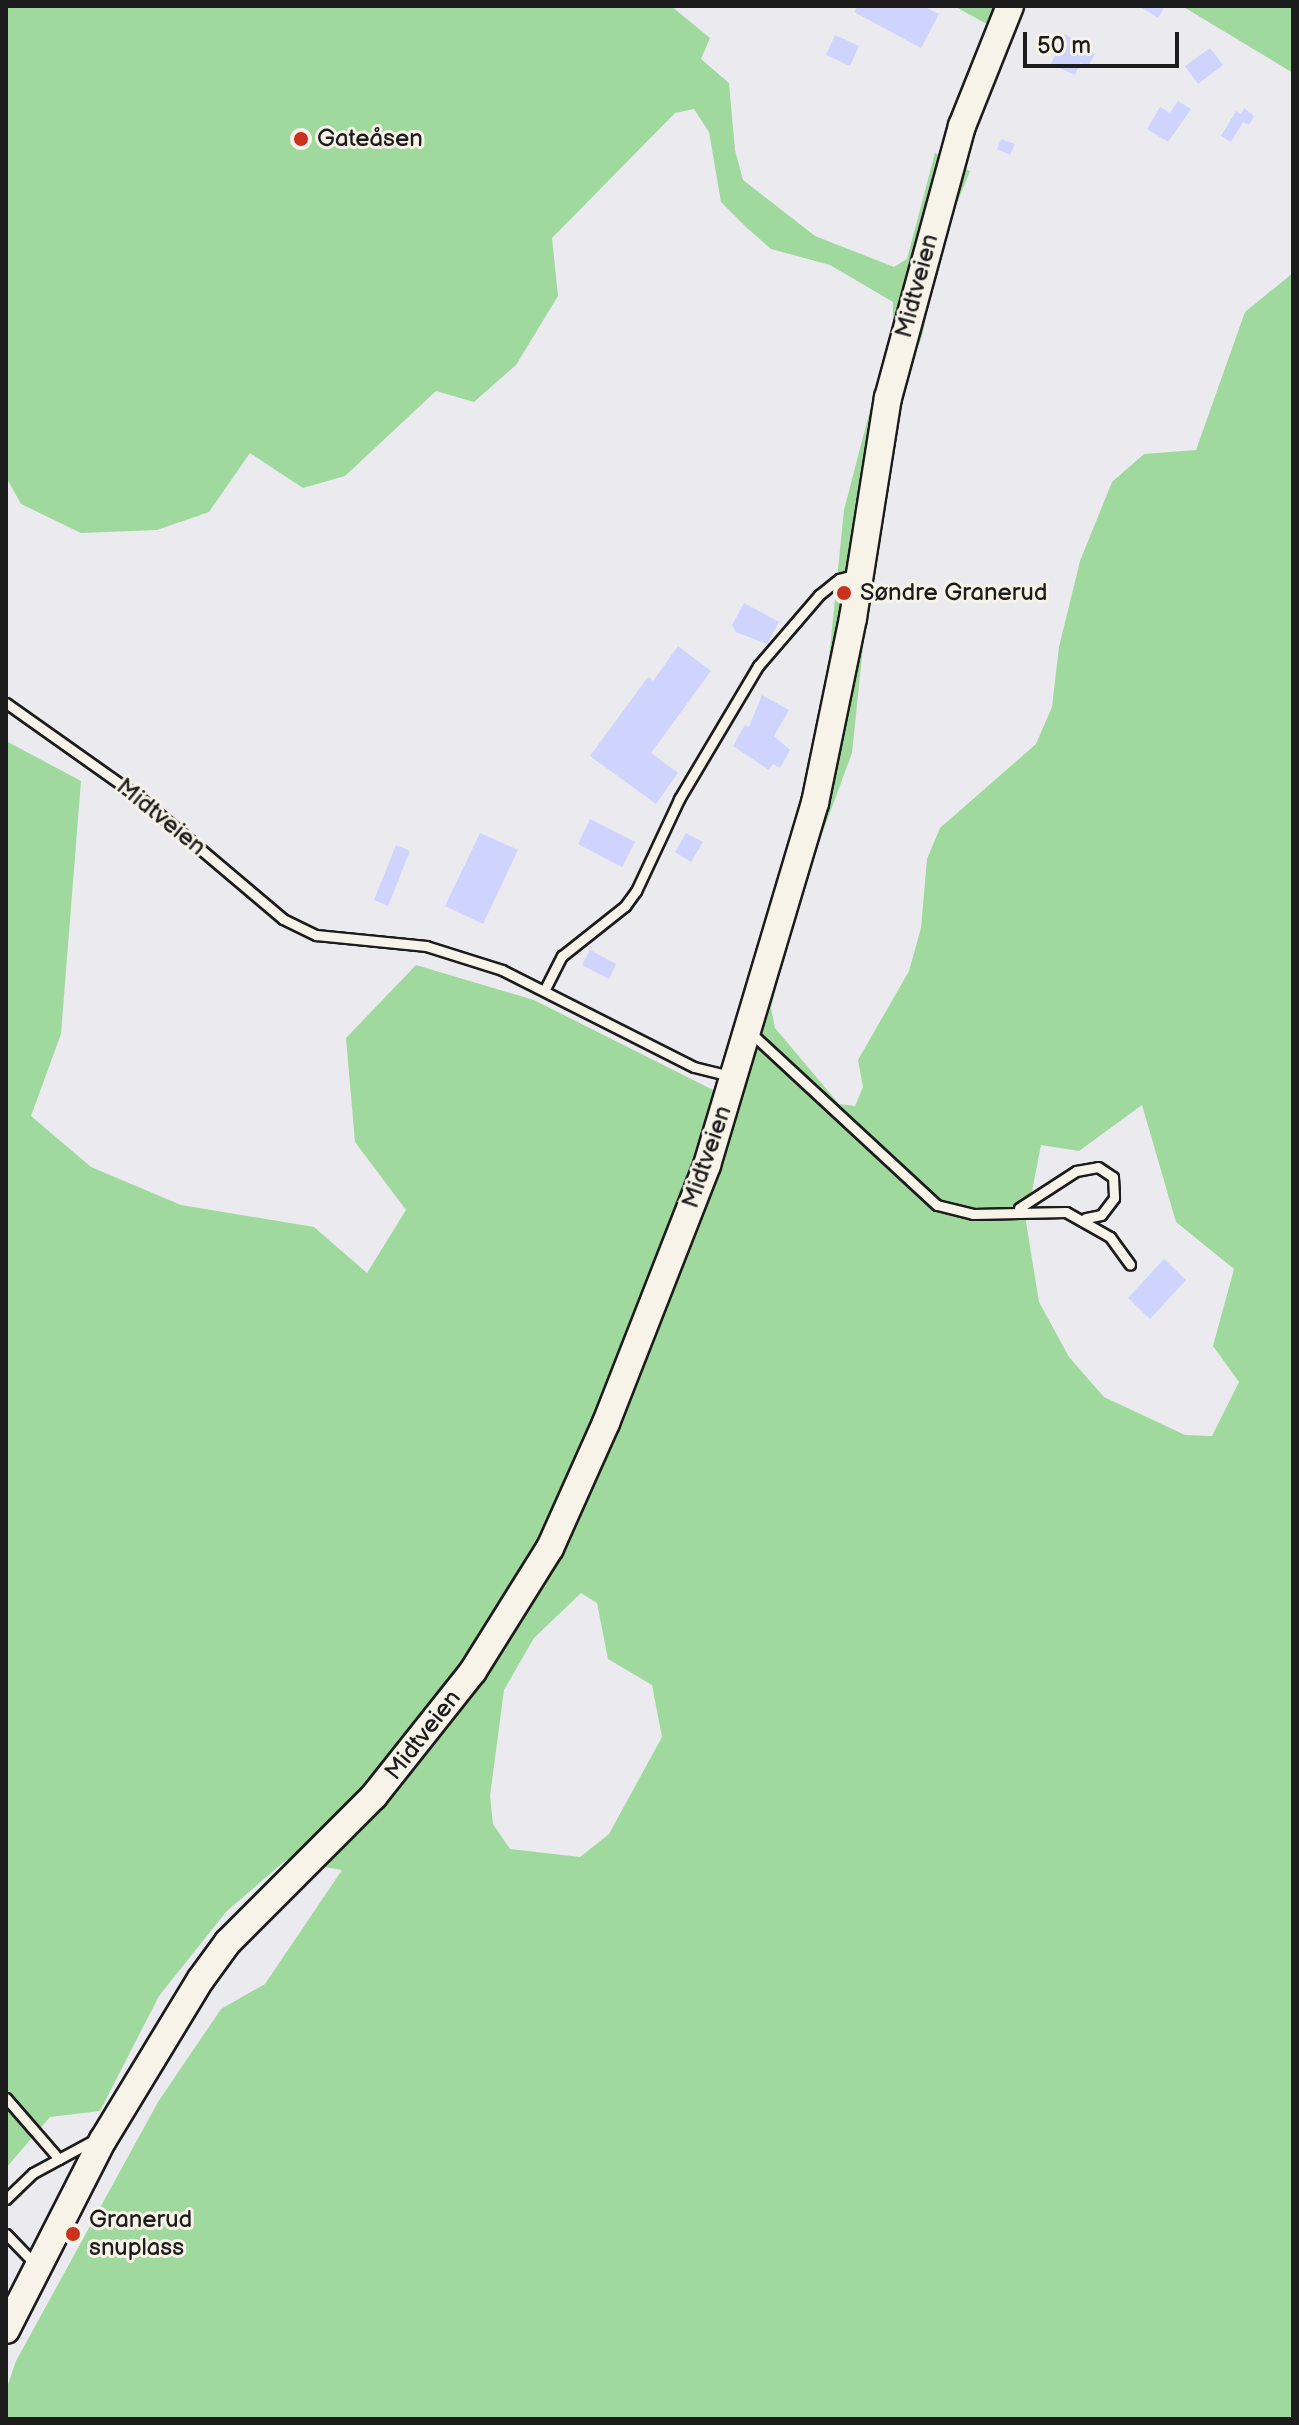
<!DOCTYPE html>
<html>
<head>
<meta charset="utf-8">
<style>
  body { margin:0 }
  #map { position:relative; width:1299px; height:2425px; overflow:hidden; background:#ebeaee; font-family:"Balsamiq Sans",sans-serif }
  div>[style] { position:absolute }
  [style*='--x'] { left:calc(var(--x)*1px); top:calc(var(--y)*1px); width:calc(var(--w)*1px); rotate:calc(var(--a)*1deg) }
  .green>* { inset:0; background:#a0d99e }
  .building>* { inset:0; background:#ced4fd }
  .roads { filter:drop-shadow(2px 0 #1c1c1c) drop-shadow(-2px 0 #1c1c1c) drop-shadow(0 2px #1c1c1c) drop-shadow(0 -2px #1c1c1c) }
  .service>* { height:9px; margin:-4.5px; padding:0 4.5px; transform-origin:4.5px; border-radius:4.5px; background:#f7f3e8 }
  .secondary>* { height:26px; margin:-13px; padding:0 13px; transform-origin:13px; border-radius:13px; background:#f7f3e8 }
  .dots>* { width:22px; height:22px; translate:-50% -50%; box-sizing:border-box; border:4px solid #f7f3e8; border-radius:50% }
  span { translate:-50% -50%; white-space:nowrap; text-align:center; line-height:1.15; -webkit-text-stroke:6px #f7f3e8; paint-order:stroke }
  .poi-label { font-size:24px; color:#1c1c1c }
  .left { translate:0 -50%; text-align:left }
  .street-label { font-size:24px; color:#1c1c1c }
  .frame { position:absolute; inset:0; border:8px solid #1c1c1c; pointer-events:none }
  .scale { position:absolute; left:1023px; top:32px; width:156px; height:36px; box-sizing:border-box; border:4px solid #1c1c1c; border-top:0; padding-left:10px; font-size:24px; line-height:28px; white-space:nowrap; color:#1c1c1c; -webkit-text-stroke:6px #f7f3e8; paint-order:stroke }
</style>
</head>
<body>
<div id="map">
  <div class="green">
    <i style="clip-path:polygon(evenodd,6px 6px,671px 6px,710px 38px,701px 59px,729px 83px,735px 150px,743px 180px,815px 236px,894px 267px,907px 259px,935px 153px,970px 171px,941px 243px,922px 337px,908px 369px,871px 570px,852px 753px,801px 891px,771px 1008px,775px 1028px,839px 1104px,855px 1106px,863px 1087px,858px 1060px,909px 971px,921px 928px,927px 859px,940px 828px,1036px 744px,1052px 707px,1059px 647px,1080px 561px,1112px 482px,1144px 454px,1196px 450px,1245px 312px,1293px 273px,1293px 2419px,6px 2419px,6px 2390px,16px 2361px,158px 2102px,221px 2009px,265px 1984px,342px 1870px,286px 1860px,226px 1912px,159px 1996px,100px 2111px,50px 2117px,6px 2168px,6px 741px,81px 781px,61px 1034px,31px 1116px,91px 1167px,181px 1205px,314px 1227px,367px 1273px,406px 1210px,355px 1142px,346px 1038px,416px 965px,534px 1000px,715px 1091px,740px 1024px,822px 728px,844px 510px,893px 322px,893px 302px,830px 265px,771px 249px,746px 227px,721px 202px,709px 132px,694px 109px,675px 113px,552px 238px,558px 296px,516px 365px,474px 402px,436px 391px,345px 476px,303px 488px,250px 453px,209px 512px,157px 530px,81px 533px,21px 504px,6px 477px,6px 6px,1142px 1105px,1176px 1222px,1234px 1269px,1213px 1346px,1239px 1382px,1212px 1436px,1185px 1435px,1104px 1397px,1069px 1357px,1039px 1302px,1026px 1222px,1041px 1145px,1079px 1151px,1142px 1105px,6px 6px,581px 1593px,597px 1603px,608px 1659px,652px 1685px,662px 1737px,609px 1834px,580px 1857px,510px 1849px,493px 1824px,490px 1796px,504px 1690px,534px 1638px,581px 1593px)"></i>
    <i style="clip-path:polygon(954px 6px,1012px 6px,1001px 31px,1016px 40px)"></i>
    <i style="clip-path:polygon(1182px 6px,1293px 6px,1293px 73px)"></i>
  </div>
  <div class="building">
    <i style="clip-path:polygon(858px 6px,923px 6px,939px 14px,921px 48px,854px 12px)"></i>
    <i style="clip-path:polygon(1139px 6px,1165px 6px,1158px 18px)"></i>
    <i style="clip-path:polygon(1065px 34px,1095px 54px,1088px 67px,1080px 63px,1075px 75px,1051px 64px,1055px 55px,1050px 53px)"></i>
    <i style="clip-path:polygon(835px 35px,859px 46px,850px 66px,826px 55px)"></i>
    <i style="clip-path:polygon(1210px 48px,1223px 65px,1198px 84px,1185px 66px)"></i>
    <i style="clip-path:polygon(1178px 101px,1191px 109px,1168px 142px,1147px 129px,1160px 107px,1170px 113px)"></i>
    <i style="clip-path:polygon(1244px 108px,1254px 116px,1249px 125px,1243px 122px,1231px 142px,1221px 136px,1236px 111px,1241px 114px)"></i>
    <i style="clip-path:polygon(1001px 139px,1015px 144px,1010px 155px,997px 149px)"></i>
    <i style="clip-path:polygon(744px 603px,779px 622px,767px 644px,736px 632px,732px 625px)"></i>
    <i style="clip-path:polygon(678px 646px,711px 671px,651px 753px,678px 773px,656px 804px,590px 756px,648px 677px,653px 681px)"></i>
    <i style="clip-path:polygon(762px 695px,789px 710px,774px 736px,790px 750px,780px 768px,773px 764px,769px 770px,733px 746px,745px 725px,749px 727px)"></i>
    <i style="clip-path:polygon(590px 819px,635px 842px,622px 867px,578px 844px)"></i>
    <i style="clip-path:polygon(480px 833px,518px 850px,483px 924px,445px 906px)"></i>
    <i style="clip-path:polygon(686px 833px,703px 842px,691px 862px,675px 852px)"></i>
    <i style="clip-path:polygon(396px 845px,410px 851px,388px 906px,374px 900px)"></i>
    <i style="clip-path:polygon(590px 950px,616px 964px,609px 979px,582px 965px)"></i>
    <i style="clip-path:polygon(1164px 1259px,1186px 1280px,1150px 1319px,1128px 1298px)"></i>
  </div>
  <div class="roads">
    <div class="service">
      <i style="--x:6;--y:703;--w:164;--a:35.3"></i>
      <i style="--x:140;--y:798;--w:187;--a:40.2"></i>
      <i style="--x:283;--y:919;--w:37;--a:26"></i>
      <i style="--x:316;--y:935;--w:111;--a:5.7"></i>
      <i style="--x:426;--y:946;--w:80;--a:17.5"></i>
      <i style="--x:502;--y:970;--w:215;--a:26.8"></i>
      <i style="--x:694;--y:1067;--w:38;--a:14"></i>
      <i style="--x:546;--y:987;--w:35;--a:-63"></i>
      <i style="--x:562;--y:956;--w:80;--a:-38.4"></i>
      <i style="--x:625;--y:906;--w:19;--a:-54"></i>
      <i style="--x:636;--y:891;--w:102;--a:-64.9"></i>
      <i style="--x:679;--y:799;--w:155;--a:-59.3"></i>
      <i style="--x:758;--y:666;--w:94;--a:-49.3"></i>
      <i style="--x:819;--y:595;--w:26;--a:-39"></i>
      <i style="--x:839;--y:579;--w:18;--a:-16"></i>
      <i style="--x:751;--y:1033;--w:253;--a:42.8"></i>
      <i style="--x:937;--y:1205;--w:37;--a:14"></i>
      <i style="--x:973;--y:1214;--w:93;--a:-1.2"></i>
      <i style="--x:1066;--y:1212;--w:51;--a:29.6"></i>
      <i style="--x:1110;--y:1237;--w:34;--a:54"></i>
      <i style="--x:1019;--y:1208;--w:68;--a:-33"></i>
      <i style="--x:1076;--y:1171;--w:22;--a:-10"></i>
      <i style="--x:1098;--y:1167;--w:18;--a:34"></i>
      <i style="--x:1113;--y:1177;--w:21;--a:87"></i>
      <i style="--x:1114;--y:1198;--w:21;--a:127"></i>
      <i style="--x:1101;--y:1215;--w:16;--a:169"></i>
      <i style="--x:6;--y:2098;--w:81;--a:49"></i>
      <i style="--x:6;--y:2199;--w:37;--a:-44"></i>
      <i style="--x:33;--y:2173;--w:72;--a:-28.4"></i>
      <i style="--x:6;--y:2234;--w:43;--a:45.9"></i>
    </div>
    <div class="secondary">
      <i style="--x:6;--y:2330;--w:213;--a:-63"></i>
      <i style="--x:103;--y:2140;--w:188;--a:-58.7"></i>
      <i style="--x:201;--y:1979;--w:46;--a:-53.9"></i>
      <i style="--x:228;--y:1942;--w:206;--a:-45"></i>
      <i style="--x:374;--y:1796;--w:159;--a:-51.6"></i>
      <i style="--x:473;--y:1671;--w:145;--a:-58"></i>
      <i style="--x:550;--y:1548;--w:137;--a:-65.9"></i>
      <i style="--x:606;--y:1423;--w:277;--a:-68.6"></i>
      <i style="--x:707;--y:1165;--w:378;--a:-73.4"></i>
      <i style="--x:815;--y:803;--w:189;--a:-78.4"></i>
      <i style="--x:853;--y:618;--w:223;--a:-81"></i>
      <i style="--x:888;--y:398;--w:282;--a:-74.8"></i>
      <i style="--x:962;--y:126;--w:129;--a:-68.2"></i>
    </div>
  </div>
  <div class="dots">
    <i style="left:301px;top:139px;background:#c8321e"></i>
    <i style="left:844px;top:593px;background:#c8321e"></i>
    <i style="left:73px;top:2234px;background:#c8321e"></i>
  </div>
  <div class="poi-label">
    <span class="left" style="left:317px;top:139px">Gateåsen</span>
    <span class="left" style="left:860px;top:593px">Søndre Granerud</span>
    <span class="left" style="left:89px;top:2234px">Granerud<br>snuplass</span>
  </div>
  <div class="street-label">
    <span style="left:917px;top:286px;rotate:-75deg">Midtveien</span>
    <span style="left:161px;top:817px;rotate:39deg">Midtveien</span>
    <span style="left:707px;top:1157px;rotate:-71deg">Midtveien</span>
    <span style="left:423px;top:1735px;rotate:-52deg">Midtveien</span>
  </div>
  <div class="frame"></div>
  <div class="scale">50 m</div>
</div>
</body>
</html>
